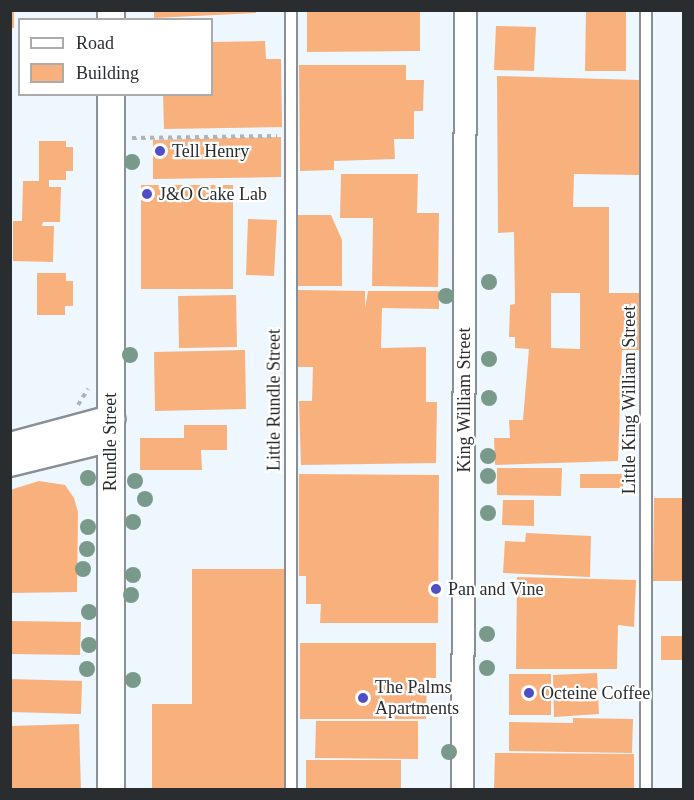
<!DOCTYPE html>
<html>
<head>
<meta charset="utf-8">
<style>
  body { margin:0 }
  #map { position:relative; width:694px; height:800px; overflow:hidden; background:#eef6fe; font-family:"Times New Roman",serif }
  div>[style] { position:absolute }
  [style*='--x'] { left:calc(var(--x)*1px); top:calc(var(--y)*1px); width:calc(var(--w)*1px); rotate:calc(var(--a)*1deg) }
  .building>* { inset:0; background:#f8b07d }
  .path>* { height:4px; margin-top:-2px; transform-origin:0; background:repeating-linear-gradient(90deg,#adb4ba 0 4.5px,transparent 0 9px) }
  .roads { filter:drop-shadow(2px 0 #888f96) drop-shadow(-2px 0 #888f96) drop-shadow(0 2px #888f96) drop-shadow(0 -2px #888f96) }
  .service>* { height:10px; margin:-5px; padding:0 5px; transform-origin:5px; border-radius:5px; background:#fff }
  .minor>* { height:21px; margin:-10.5px; padding:0 10.5px; transform-origin:10.5px; border-radius:10.5px; background:#fff }
  .tertiary>* { height:26px; margin:-13px; padding:0 13px; transform-origin:13px; border-radius:13px; background:#fff }
  .trees>* { width:16px; height:16px; margin:-8px; border-radius:50%; background:#799a8a }
  .dots>* { width:16px; height:16px; translate:-50% -50%; box-sizing:border-box; border:3px solid #fff; border-radius:50% }
  span { translate:-50% -50%; white-space:nowrap; text-align:center; line-height:1.15; -webkit-text-stroke:4.5px #fff; paint-order:stroke }
  .poi-label { font-size:18px; color:#2a2d30 }
  .left { translate:0 -50%; text-align:left }
  .street-label { font-size:18px; color:#2a2d30 }
  .frame { position:absolute; inset:0; border:12px solid #2a2d30; pointer-events:none }
  .legend { position:absolute; left:18px; top:18px; width:195px; height:78px; box-sizing:border-box; background:#fff; border:2px solid #aaabac; margin:0; padding:8px 10px; list-style:none; font-size:18px; color:#2a2d30 }
  .legend li { display:flex; align-items:center; gap:12px; height:30px }
  .legend b { width:30px; border:2px solid #aaabac }
</style>
</head>
<body>
<div id="map">
  <div class="building">
    <i style="clip-path:polygon(10px 10px,14px 10px,14px 28px,10px 28px)"></i>
    <i style="clip-path:polygon(154px 10px,256px 10px,256px 13px,154px 18px)"></i>
    <i style="clip-path:polygon(307px 10px,420px 10px,420px 51px,307px 52px)"></i>
    <i style="clip-path:polygon(586px 10px,626px 10px,626px 71px,585px 71px)"></i>
    <i style="clip-path:polygon(496px 26px,536px 27px,534px 71px,494px 70px)"></i>
    <i style="clip-path:polygon(265px 41px,266px 59px,281px 59px,282px 127px,164px 129px,163px 94px,212px 94px,212px 42px)"></i>
    <i style="clip-path:polygon(299px 65px,406px 65px,406px 80px,424px 80px,423px 111px,414px 111px,414px 139px,394px 139px,395px 159px,334px 161px,334px 170px,300px 171px)"></i>
    <i style="clip-path:polygon(evenodd,497px 76px,640px 80px,639px 175px,574px 174px,573px 207px,609px 207px,609px 293px,639px 293px,640px 350px,622px 350px,618px 461px,495px 465px,494px 438px,510px 438px,509px 420px,523px 420px,529px 349px,515px 348px,515px 337px,509px 337px,510px 305px,515px 304px,514px 232px,498px 233px,497px 76px,551px 293px,580px 293px,580px 349px,551px 348px,551px 293px)"></i>
    <i style="clip-path:polygon(281px 137px,281px 177px,153px 179px,153px 140px)"></i>
    <i style="clip-path:polygon(39px 141px,66px 141px,66px 147px,73px 147px,73px 171px,66px 171px,66px 180px,49px 180px,49px 187px,61px 187px,60px 222px,43px 222px,42px 226px,54px 226px,53px 262px,13px 261px,13px 221px,22px 221px,23px 181px,39px 181px)"></i>
    <i style="clip-path:polygon(341px 174px,418px 174px,417px 213px,439px 213px,438px 287px,372px 286px,373px 218px,340px 218px)"></i>
    <i style="clip-path:polygon(141px 185px,233px 185px,233px 289px,141px 289px)"></i>
    <i style="clip-path:polygon(298px 215px,331px 215px,342px 240px,342px 286px,298px 286px)"></i>
    <i style="clip-path:polygon(248px 219px,277px 220px,274px 276px,246px 275px)"></i>
    <i style="clip-path:polygon(37px 273px,66px 273px,66px 281px,73px 281px,73px 306px,65px 306px,65px 315px,37px 315px)"></i>
    <i style="clip-path:polygon(298px 290px,365px 291px,365px 308px,368px 291px,439px 291px,439px 309px,382px 308px,381px 348px,426px 347px,426px 402px,437px 402px,436px 463px,301px 465px,299px 401px,312px 401px,313px 367px,296px 367px)"></i>
    <i style="clip-path:polygon(236px 295px,237px 347px,179px 348px,178px 296px)"></i>
    <i style="clip-path:polygon(245px 350px,246px 409px,155px 411px,154px 352px)"></i>
    <i style="clip-path:polygon(184px 425px,227px 425px,227px 450px,201px 450px,202px 470px,140px 470px,140px 438px,184px 438px)"></i>
    <i style="clip-path:polygon(497px 468px,562px 468px,561px 496px,497px 495px)"></i>
    <i style="clip-path:polygon(299px 474px,439px 475px,438px 623px,320px 623px,321px 604px,306px 604px,306px 576px,299px 576px)"></i>
    <i style="clip-path:polygon(580px 474px,623px 474px,623px 488px,580px 488px)"></i>
    <i style="clip-path:polygon(39px 481px,65px 485px,74px 498px,78px 512px,77px 592px,10px 593px,10px 490px)"></i>
    <i style="clip-path:polygon(654px 498px,684px 498px,684px 581px,653px 581px)"></i>
    <i style="clip-path:polygon(503px 500px,534px 500px,534px 526px,502px 525px)"></i>
    <i style="clip-path:polygon(526px 533px,591px 536px,590px 577px,503px 573px,505px 541px,525px 542px)"></i>
    <i style="clip-path:polygon(192px 569px,284px 569px,284px 790px,152px 790px,152px 704px,192px 704px)"></i>
    <i style="clip-path:polygon(517px 577px,636px 580px,634px 627px,618px 625px,617px 669px,516px 669px)"></i>
    <i style="clip-path:polygon(10px 621px,81px 622px,80px 655px,10px 654px)"></i>
    <i style="clip-path:polygon(661px 636px,684px 636px,684px 660px,661px 660px)"></i>
    <i style="clip-path:polygon(300px 643px,436px 643px,436px 678px,427px 678px,426px 719px,300px 719px)"></i>
    <i style="clip-path:polygon(597px 673px,599px 714px,554px 717px,553px 675px)"></i>
    <i style="clip-path:polygon(509px 674px,551px 674px,551px 715px,509px 715px)"></i>
    <i style="clip-path:polygon(10px 679px,82px 681px,81px 714px,10px 712px)"></i>
    <i style="clip-path:polygon(573px 718px,633px 719px,632px 753px,509px 751px,509px 722px,573px 723px)"></i>
    <i style="clip-path:polygon(316px 721px,418px 721px,418px 759px,315px 758px)"></i>
    <i style="clip-path:polygon(79px 724px,81px 790px,10px 790px,10px 726px)"></i>
    <i style="clip-path:polygon(495px 753px,634px 754px,634px 790px,494px 790px)"></i>
    <i style="clip-path:polygon(306px 760px,401px 760px,401px 790px,306px 790px)"></i>
  </div>
  <div class="path">
    <i style="--x:132;--y:138;--w:145;--a:-0.8"></i>
    <i style="--x:78;--y:405;--w:19;--a:-58"></i>
  </div>
  <div class="roads">
    <div class="service">
      <i style="--x:646;--y:10;--w:780;--a:90"></i>
      <i style="--x:291;--y:790;--w:780;--a:-90"></i>
    </div>
    <div class="minor">
      <i style="--x:462;--y:790;--w:780;--a:-89.78"></i>
    </div>
    <div class="tertiary">
      <i style="--x:111;--y:10;--w:10;--a:90"></i>
      <i style="--x:10;--y:446;--w:105;--a:-15"></i>
      <i style="--x:10;--y:463;--w:104;--a:-13.9"></i>
      <i style="--x:111;--y:790;--w:696;--a:-90"></i>
    </div>
  </div>
  <div class="trees">
    <i style="left:132px;top:162px"></i>
    <i style="left:489px;top:282px"></i>
    <i style="left:446px;top:296px"></i>
    <i style="left:130px;top:355px"></i>
    <i style="left:489px;top:359px"></i>
    <i style="left:489px;top:398px"></i>
    <i style="left:488px;top:456px"></i>
    <i style="left:488px;top:476px"></i>
    <i style="left:88px;top:478px"></i>
    <i style="left:135px;top:481px"></i>
    <i style="left:145px;top:499px"></i>
    <i style="left:488px;top:513px"></i>
    <i style="left:133px;top:522px"></i>
    <i style="left:88px;top:527px"></i>
    <i style="left:87px;top:549px"></i>
    <i style="left:83px;top:569px"></i>
    <i style="left:133px;top:575px"></i>
    <i style="left:131px;top:595px"></i>
    <i style="left:89px;top:612px"></i>
    <i style="left:487px;top:634px"></i>
    <i style="left:89px;top:645px"></i>
    <i style="left:487px;top:668px"></i>
    <i style="left:87px;top:669px"></i>
    <i style="left:133px;top:680px"></i>
    <i style="left:449px;top:752px"></i>
  </div>
  <div class="dots">
    <i style="left:160px;top:151px;background:#4f4ec4"></i>
    <i style="left:147px;top:194px;background:#4f4ec4"></i>
    <i style="left:436px;top:589px;background:#4f4ec4"></i>
    <i style="left:529px;top:693px;background:#4f4ec4"></i>
    <i style="left:363px;top:698px;background:#4f4ec4"></i>
  </div>
  <div class="poi-label">
    <span class="left" style="left:172px;top:151px">Tell Henry</span>
    <span class="left" style="left:159px;top:194px">J&amp;O Cake Lab</span>
    <span class="left" style="left:448px;top:589px">Pan and Vine</span>
    <span class="left" style="left:375px;top:698px">The Palms<br>Apartments</span>
    <span class="left" style="left:541px;top:693px">Octeine Coffee</span>
  </div>
  <div class="street-label">
    <span style="left:274px;top:400px;rotate:-90deg">Little Rundle Street</span>
    <span style="left:464px;top:400px;rotate:-90deg">King William Street</span>
    <span style="left:629px;top:400px;rotate:-90deg">Little King William Street</span>
    <span style="left:110px;top:442px;rotate:-90deg">Rundle Street</span>
  </div>
  <div class="frame"></div>
  <ul class="legend">
  <li><b style="height:8px;background:#fff"></b>Road</li>
  <li><b style="height:16px;background:#f8b07d"></b>Building</li>
  </ul>
</div>
</body>
</html>
